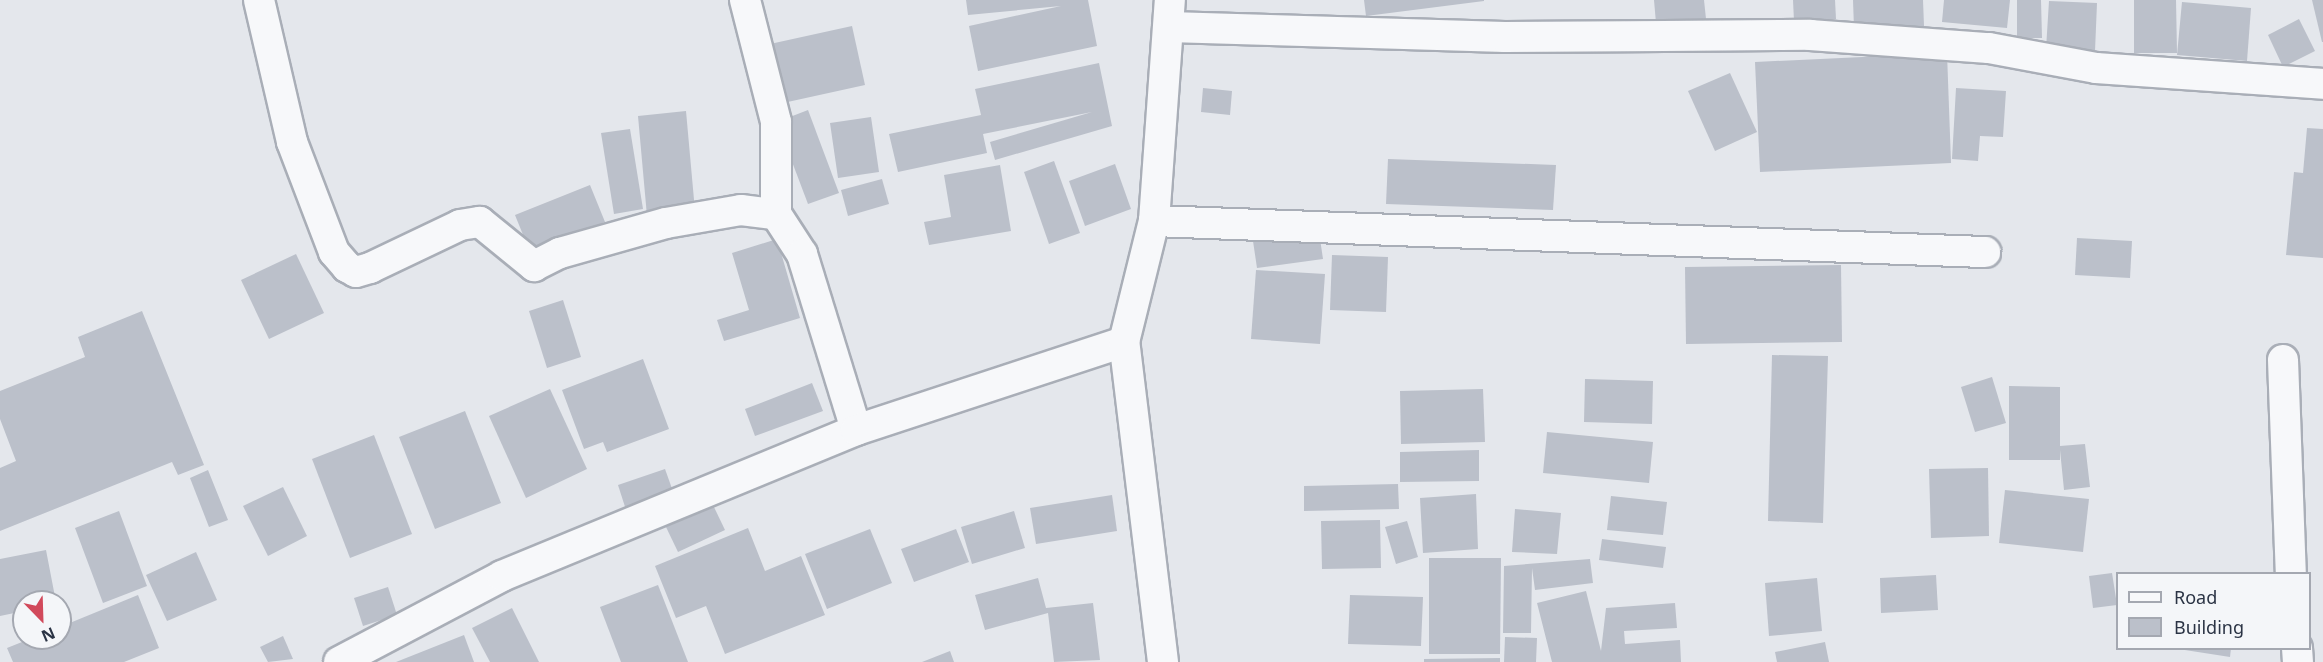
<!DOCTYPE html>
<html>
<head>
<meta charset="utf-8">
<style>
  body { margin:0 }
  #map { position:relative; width:2323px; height:662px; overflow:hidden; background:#e4e7ec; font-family:"Noto Sans",sans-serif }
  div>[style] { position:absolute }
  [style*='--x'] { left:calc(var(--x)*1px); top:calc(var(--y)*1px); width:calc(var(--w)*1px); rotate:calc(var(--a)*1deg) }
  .building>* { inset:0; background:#bbc0ca }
  .roads { filter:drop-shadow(2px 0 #a9aeb7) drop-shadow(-2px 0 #a9aeb7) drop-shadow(0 2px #a9aeb7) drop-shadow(0 -2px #a9aeb7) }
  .street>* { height:30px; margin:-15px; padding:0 15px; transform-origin:15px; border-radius:15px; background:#f7f8fa }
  span { translate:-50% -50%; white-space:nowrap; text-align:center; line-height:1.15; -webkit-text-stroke:6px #f4f6f9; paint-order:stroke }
  .legend { position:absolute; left:2116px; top:572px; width:195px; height:78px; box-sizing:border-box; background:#f4f6f9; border:2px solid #a4a8b1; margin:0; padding:8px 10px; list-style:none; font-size:18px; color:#2b3445 }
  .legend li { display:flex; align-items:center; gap:12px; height:30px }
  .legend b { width:30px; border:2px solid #a4a8b1 }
  .north { position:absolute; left:12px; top:590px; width:60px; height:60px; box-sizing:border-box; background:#f4f6f9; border:2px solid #a4a8b1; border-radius:50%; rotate:157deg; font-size:16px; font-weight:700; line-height:24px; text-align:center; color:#2b3445 }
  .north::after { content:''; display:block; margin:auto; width:21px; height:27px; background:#d1495b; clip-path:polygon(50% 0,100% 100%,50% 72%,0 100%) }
</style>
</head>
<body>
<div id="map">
  <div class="building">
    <i style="clip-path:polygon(966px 0,1088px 0,1097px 46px,978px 71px,969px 26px,1061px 6px,968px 15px)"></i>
    <i style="clip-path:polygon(1364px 0,1484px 0,1484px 1px,1366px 16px)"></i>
    <i style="clip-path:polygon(1654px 0,1704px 0,1706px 19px,1656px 23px)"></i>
    <i style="clip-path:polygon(1793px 0,1835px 0,1836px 19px,1794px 21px)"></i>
    <i style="clip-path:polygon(1853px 0,1923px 0,1924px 26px,1854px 28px)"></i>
    <i style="clip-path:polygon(1944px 0,2010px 0,2007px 28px,1942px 22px)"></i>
    <i style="clip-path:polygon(2017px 0,2041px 0,2042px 38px,2017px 38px)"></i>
    <i style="clip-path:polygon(2134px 0,2176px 0,2177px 53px,2134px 53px)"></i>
    <i style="clip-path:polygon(2312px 0,2323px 0,2323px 42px,2322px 42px)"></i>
    <i style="clip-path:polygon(2049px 1px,2097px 3px,2095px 51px,2046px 49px)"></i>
    <i style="clip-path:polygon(2182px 2px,2251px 8px,2247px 61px,2177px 55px)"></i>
    <i style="clip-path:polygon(2299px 19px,2315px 51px,2283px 67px,2268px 35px)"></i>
    <i style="clip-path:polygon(852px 26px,865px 85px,783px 103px,770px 44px)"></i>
    <i style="clip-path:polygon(1947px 53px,1951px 163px,1760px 172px,1755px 62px)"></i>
    <i style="clip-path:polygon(1099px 63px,1112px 126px,995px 160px,990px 142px,1092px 112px,983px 134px,987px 153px,898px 172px,889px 134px,981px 115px,975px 89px)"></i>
    <i style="clip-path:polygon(1730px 73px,1757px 132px,1715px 151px,1688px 91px)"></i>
    <i style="clip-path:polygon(1203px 88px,1232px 91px,1230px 115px,1201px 112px)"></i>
    <i style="clip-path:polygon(1956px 88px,2006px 91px,2003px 137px,1980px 136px,1978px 161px,1952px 159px)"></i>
    <i style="clip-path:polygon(808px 110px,839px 193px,808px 204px,777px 122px)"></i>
    <i style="clip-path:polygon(686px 111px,695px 211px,647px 216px,638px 116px)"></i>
    <i style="clip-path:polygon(871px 117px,879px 172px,838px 178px,830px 123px)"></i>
    <i style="clip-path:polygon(2307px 128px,2323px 129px,2323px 258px,2286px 255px,2294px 172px,2303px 173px)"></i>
    <i style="clip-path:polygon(630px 129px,643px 209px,614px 214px,601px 133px)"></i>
    <i style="clip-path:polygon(1388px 159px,1556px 165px,1553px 210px,1386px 204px)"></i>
    <i style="clip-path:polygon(1054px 161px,1080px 233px,1049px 244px,1024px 172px)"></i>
    <i style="clip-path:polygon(1115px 164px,1131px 209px,1085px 226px,1069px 181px)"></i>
    <i style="clip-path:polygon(1000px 165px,1011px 231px,929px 245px,924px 222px,951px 217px,944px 175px)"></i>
    <i style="clip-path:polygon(882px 179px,889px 204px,848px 216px,841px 190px)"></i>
    <i style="clip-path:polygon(590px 185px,605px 222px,530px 252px,515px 215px)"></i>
    <i style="clip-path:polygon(1319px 232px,1323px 259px,1257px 268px,1253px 241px)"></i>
    <i style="clip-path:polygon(2077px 238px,2132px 241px,2130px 278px,2075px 275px)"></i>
    <i style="clip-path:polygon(777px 239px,800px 318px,724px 341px,717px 320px,749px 310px,732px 253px)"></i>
    <i style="clip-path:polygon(296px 254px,324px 313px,269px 339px,241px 280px)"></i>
    <i style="clip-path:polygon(1332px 255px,1388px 257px,1386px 312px,1330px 310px)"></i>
    <i style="clip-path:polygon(1841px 265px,1842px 342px,1686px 344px,1685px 267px)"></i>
    <i style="clip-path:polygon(1256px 270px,1325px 274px,1320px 344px,1251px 339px)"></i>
    <i style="clip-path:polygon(563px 300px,581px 357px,547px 368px,529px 311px)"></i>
    <i style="clip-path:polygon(142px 311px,204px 465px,178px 475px,172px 462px,0 531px,0 468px,16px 461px,0 419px,0 391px,85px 357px,78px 337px)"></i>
    <i style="clip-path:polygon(1772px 355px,1828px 356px,1823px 523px,1768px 521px)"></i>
    <i style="clip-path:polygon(643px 359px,669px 429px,607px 452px,603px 442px,584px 449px,562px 390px)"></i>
    <i style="clip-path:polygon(1992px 377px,2006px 423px,1975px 432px,1961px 387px)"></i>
    <i style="clip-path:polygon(1585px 379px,1653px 381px,1652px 424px,1584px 422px)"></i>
    <i style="clip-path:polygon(812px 383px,823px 411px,755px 436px,745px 409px)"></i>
    <i style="clip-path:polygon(2009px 386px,2060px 387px,2060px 446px,2085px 444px,2090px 487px,2064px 490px,2060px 450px,2060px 460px,2009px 460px)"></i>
    <i style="clip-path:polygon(550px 389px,587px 469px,526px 498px,489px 416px)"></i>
    <i style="clip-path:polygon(1483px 389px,1485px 442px,1401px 444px,1400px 391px)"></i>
    <i style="clip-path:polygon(465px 411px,501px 503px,435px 529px,399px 437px)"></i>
    <i style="clip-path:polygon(1547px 432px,1653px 442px,1649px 483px,1543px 473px)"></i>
    <i style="clip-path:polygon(374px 435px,412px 534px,350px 558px,312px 459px)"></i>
    <i style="clip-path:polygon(1479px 450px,1479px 481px,1400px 482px,1400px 452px)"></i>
    <i style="clip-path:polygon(1988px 468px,1989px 536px,1931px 538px,1929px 469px)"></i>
    <i style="clip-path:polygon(665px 469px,675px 497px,627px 513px,618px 485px)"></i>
    <i style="clip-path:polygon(208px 470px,228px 520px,209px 527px,190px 478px)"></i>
    <i style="clip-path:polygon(1398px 484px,1399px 509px,1304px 511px,1304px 486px)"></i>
    <i style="clip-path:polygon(283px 487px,307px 536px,268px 556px,243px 506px)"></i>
    <i style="clip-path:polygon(2005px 490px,2089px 499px,2083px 552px,1999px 543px)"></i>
    <i style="clip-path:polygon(1476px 494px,1478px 549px,1423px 553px,1420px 498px)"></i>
    <i style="clip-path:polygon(1112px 495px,1117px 531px,1036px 544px,1030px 508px)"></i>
    <i style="clip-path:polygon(1611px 496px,1667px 502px,1663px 535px,1607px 530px)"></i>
    <i style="clip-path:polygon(713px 505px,725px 530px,678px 552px,666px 527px)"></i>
    <i style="clip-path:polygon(1515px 509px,1561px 513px,1557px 554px,1512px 552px)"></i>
    <i style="clip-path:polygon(119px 511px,147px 586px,103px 603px,75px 528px)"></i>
    <i style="clip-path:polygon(1014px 511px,1025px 548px,972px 564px,961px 527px)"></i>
    <i style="clip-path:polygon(1380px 520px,1381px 568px,1322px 569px,1321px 521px)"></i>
    <i style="clip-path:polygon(1407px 521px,1418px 557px,1396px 564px,1385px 527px)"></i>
    <i style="clip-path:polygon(748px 528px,765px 571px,801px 556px,825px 615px,725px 654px,706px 606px,676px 618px,655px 566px)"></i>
    <i style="clip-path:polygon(870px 529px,892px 583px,827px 609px,805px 554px)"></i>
    <i style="clip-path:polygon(956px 529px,969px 562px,914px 582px,901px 549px)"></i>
    <i style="clip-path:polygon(1602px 539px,1666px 547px,1663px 568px,1599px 560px)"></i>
    <i style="clip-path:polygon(46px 550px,56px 602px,24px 602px,24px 611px,0 616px,0 559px)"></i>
    <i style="clip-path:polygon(196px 552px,217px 600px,167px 621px,146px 575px)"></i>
    <i style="clip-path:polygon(1429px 558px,1501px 558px,1500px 654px,1429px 654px)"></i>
    <i style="clip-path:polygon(1590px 559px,1593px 583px,1535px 590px,1532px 568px,1531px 633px,1503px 633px,1504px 566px)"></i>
    <i style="clip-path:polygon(2112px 573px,2117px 605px,2093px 608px,2089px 576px)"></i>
    <i style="clip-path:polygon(1936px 575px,1938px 610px,1881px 613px,1880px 578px)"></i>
    <i style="clip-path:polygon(1038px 578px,1046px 608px,1093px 603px,1100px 660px,1054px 662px,1048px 613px,985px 630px,975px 595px)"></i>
    <i style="clip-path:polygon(1817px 578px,1822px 631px,1769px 636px,1765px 583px)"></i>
    <i style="clip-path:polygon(658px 585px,688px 662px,621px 662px,600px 607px)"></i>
    <i style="clip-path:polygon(388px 587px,397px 615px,363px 626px,354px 598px)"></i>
    <i style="clip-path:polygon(1586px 591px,1601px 651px,1606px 608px,1675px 603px,1677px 628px,1624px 631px,1625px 644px,1680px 640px,1681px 662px,1552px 662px,1537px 603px)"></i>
    <i style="clip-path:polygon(138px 595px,159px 648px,124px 662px,13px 662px,7px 648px,32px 638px,60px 638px,60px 627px)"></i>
    <i style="clip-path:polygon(1350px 595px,1423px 597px,1421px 646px,1348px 644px)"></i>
    <i style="clip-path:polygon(512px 608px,539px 662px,490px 662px,472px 628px)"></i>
    <i style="clip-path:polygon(464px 635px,474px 662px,396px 662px)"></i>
    <i style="clip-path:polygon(283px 636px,293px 659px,268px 662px,260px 647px)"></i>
    <i style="clip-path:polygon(1505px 637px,1537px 638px,1536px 662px,1504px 662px)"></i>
    <i style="clip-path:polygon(1825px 642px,1829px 662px,1777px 662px,1775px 652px)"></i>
    <i style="clip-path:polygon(2172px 648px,2231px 648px,2230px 657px)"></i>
    <i style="clip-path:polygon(950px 651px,954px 662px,922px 662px)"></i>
    <i style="clip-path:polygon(1500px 658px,1500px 662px,1424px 662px,1424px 659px)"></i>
  </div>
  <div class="roads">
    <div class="street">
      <i style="--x:259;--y:0;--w:146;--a:76.9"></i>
      <i style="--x:292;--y:142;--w:118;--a:69.1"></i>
      <i style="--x:334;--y:252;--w:20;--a:49"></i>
      <i style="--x:347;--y:267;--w:10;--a:29"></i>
      <i style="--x:356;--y:272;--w:15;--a:-16"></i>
      <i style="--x:370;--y:268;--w:100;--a:-25.5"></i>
      <i style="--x:460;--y:225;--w:20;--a:-9"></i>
      <i style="--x:480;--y:222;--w:70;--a:39.2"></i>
      <i style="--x:534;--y:266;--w:29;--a:-27"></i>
      <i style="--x:560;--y:253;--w:110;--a:-15.8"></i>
      <i style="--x:666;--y:223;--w:76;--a:-9.8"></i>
      <i style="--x:741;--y:210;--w:35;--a:7"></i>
      <i style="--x:776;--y:214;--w:48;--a:57"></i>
      <i style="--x:802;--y:254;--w:184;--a:72.9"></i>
      <i style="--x:745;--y:0;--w:126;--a:75.7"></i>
      <i style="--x:776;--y:122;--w:92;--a:90"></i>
      <i style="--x:1169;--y:27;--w:336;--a:1.7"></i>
      <i style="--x:1505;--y:37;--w:305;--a:-0.4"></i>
      <i style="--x:1810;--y:35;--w:179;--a:4.2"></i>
      <i style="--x:1989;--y:48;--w:109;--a:10.6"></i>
      <i style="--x:2096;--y:68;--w:228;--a:4"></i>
      <i style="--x:1154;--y:221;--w:832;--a:2.14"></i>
      <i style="--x:2283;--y:360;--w:214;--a:87.9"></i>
      <i style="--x:2297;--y:648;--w:14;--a:86"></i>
      <i style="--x:339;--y:662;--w:184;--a:-27.8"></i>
      <i style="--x:502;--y:576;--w:383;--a:-22.4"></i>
      <i style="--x:856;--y:430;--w:282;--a:-18.2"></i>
      <i style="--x:1163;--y:662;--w:322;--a:-96.9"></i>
      <i style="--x:1124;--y:342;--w:125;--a:-76.1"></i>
      <i style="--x:1154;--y:221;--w:222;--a:-85.9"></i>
    </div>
  </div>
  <ul class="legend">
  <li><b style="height:8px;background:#f7f8fa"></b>Road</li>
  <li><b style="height:16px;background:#bbc0ca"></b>Building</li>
  </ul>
  <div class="north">N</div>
</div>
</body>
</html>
